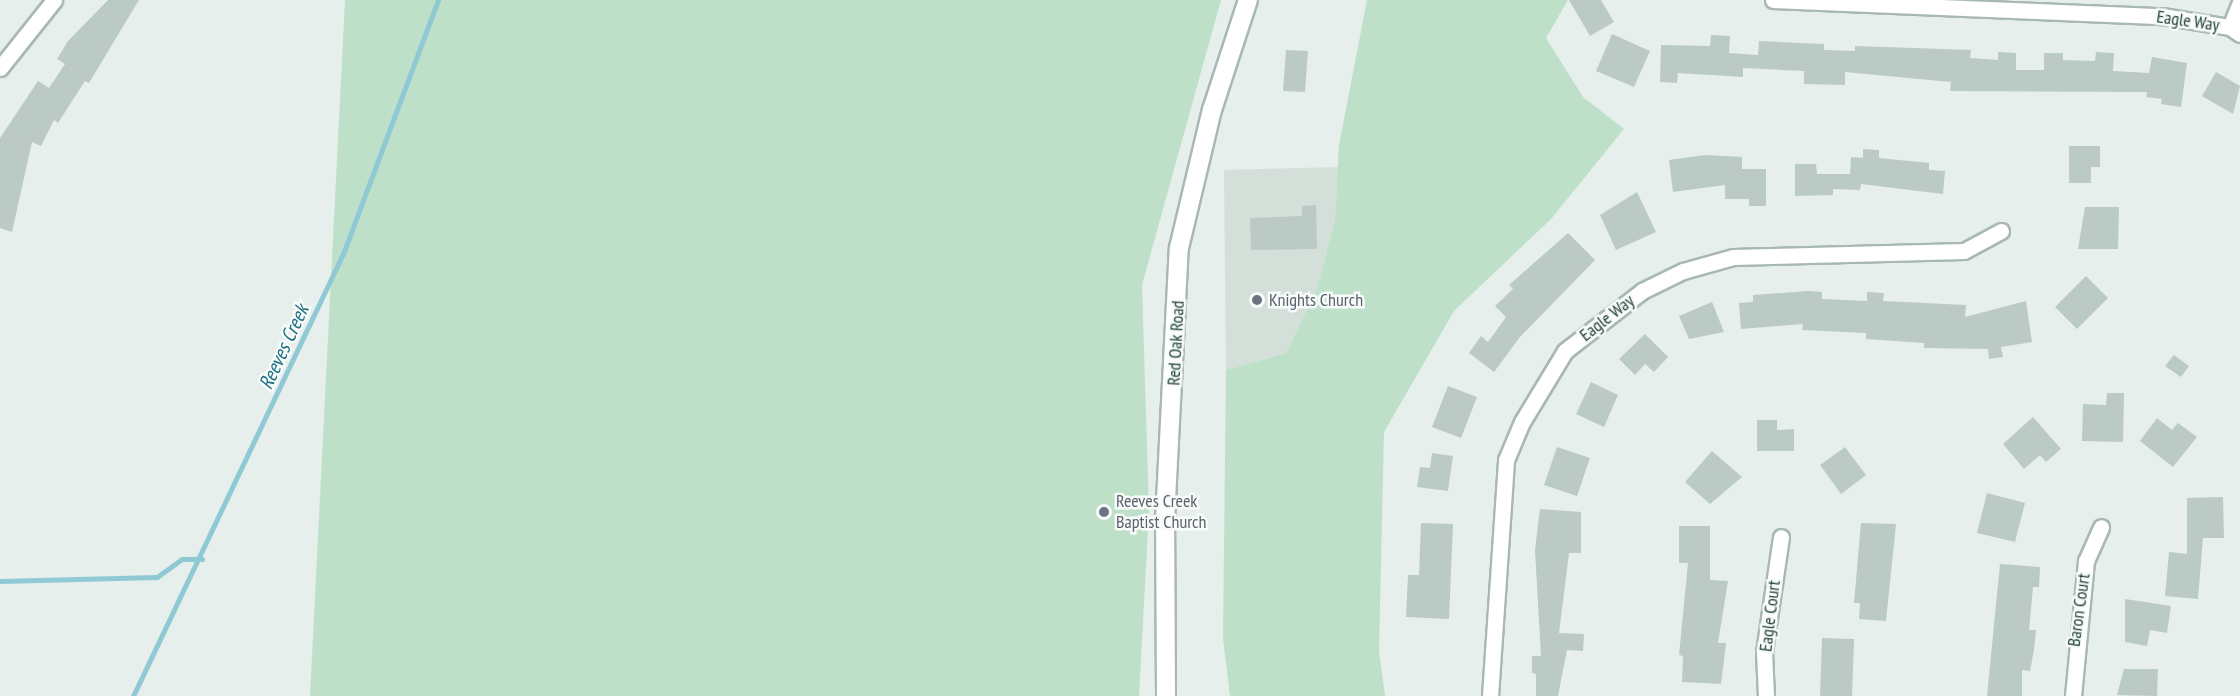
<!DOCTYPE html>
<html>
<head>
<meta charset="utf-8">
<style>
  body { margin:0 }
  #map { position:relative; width:2240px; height:696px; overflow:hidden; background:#e6efeb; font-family:"PT Sans Narrow",sans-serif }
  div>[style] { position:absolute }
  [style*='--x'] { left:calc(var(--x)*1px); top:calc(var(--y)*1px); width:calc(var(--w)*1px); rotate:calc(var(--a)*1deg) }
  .built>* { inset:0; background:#d4dfda }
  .green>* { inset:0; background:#bfe0c8 }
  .stream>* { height:5px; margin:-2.5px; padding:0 2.5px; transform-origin:2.5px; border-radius:2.5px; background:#8ec9d4 }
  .building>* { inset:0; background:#bbcac4 }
  .roads { filter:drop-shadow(2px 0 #a8b8b2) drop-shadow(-2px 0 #a8b8b2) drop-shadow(0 2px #a8b8b2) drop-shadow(0 -2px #a8b8b2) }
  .minor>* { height:15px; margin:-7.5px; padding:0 7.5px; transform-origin:7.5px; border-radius:7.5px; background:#fff }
  .tertiary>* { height:18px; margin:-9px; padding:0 9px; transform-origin:9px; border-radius:9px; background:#fff }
  .dots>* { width:16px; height:16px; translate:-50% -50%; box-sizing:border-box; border:3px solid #f7fbf9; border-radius:50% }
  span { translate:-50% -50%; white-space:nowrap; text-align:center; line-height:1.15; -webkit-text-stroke:5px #f7fbf9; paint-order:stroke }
  .street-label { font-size:18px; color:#24423a }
  .worship-label { font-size:18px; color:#5b616d }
  .left { translate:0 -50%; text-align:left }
  .water-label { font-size:20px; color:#1c6f80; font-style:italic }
</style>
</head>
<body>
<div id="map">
  <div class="built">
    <i style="clip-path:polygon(1338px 167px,1335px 218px,1317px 288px,1286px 353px,1226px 370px,1224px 170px)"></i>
  </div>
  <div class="green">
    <i style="clip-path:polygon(345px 0,1221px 0,1142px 285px,1149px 511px,1139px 696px,310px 696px)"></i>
    <i style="clip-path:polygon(1367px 0,1568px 0,1546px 38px,1583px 97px,1624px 129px,1551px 219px,1454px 311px,1384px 432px,1379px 651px,1385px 696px,1230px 696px,1223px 639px,1226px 370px,1286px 353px,1317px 288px,1335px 218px,1339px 145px)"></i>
  </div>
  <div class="stream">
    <i style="--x:0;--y:581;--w:157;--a:-1.5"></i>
    <i style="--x:157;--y:577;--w:31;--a:-36"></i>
    <i style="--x:182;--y:559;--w:20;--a:0"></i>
    <i style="--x:133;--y:696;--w:489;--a:-64.6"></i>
    <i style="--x:343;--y:254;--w:271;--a:-69.5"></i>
  </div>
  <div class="building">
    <i style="clip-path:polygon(108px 0,139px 0,89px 83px,85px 81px,58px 123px,54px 120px,41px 146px,32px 142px,12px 232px,0 228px,0 138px,38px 81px,49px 88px,65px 64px,57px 59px,68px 41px)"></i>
    <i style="clip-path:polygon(1569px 0,1601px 0,1614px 22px,1590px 36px)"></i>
    <i style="clip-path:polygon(1612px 34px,1650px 51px,1634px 87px,1596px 71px)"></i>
    <i style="clip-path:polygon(1711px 35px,1730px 36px,1729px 53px,1758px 55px,1759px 41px,1824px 44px,1824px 50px,1855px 51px,1855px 46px,1971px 50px,1970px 58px,1998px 60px,1998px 52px,2016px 53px,2016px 70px,2044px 70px,2044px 53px,2063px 53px,2063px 60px,2095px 61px,2096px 52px,2114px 53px,2113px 71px,2149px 73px,2152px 57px,2187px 63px,2181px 107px,2161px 104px,2162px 99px,2146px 97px,2147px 92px,1950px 91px,1951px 82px,1845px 72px,1845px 85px,1804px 84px,1804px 71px,1743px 68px,1743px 77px,1678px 73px,1677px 83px,1660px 82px,1661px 45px,1710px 46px)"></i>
    <i style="clip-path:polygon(1286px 50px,1308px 51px,1305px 92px,1283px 91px)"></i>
    <i style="clip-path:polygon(2216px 72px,2240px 86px,2233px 114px,2202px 96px)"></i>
    <i style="clip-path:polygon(2069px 146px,2100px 146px,2100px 167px,2091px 167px,2091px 183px,2069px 183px)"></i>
    <i style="clip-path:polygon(1863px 149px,1879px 150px,1879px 158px,1929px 163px,1929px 170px,1945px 171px,1943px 194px,1861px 184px,1860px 190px,1833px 189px,1833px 195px,1795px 196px,1795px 164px,1816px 164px,1817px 174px,1850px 174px,1851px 157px,1863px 158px)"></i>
    <i style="clip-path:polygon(1705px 155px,1742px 157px,1742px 169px,1766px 169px,1766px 206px,1749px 206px,1749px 199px,1725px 199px,1725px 185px,1673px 192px,1669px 160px)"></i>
    <i style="clip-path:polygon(1637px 192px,1656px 232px,1616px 250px,1600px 215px)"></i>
    <i style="clip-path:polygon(1316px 205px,1317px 249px,1251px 250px,1250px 218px,1302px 216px,1302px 206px)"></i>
    <i style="clip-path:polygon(2085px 207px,2119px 207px,2118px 249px,2078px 249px)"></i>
    <i style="clip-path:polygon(1568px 233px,1595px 260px,1520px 337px,1494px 372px,1469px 353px,1481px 336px,1488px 342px,1506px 317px,1495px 306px,1513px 289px,1509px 285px)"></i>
    <i style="clip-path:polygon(2086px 276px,2108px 298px,2077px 329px,2055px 307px)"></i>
    <i style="clip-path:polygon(1808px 291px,1822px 292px,1822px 299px,1867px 301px,1867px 292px,1884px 293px,1883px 301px,1966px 305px,1965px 317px,2026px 301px,2032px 342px,2001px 347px,2003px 357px,1989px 359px,1988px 349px,1924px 348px,1924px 343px,1866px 339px,1866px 333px,1802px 330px,1803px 324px,1741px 329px,1739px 303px,1753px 302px,1753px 295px)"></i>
    <i style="clip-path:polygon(1712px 302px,1724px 332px,1689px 339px,1679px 316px)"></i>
    <i style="clip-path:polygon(1645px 334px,1668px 357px,1654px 372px,1645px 364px,1635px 375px,1619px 359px)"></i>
    <i style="clip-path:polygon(2174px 355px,2189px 366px,2181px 377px,2165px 366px)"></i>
    <i style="clip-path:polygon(1591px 382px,1618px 395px,1604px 427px,1576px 414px)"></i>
    <i style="clip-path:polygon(1448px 386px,1477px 397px,1461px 438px,1432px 427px)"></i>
    <i style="clip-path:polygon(2107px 393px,2124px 393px,2123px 442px,2082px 441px,2083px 404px,2106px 405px)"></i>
    <i style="clip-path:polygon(2033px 417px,2061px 449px,2046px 462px,2040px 455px,2024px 469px,2003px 444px)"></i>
    <i style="clip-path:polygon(2157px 418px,2172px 430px,2178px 423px,2197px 437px,2173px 467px,2140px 441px)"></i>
    <i style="clip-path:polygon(1757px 420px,1777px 420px,1777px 430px,1794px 429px,1794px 451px,1757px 451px)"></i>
    <i style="clip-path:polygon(1557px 447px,1590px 458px,1577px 496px,1544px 485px)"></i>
    <i style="clip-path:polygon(1845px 447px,1866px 475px,1841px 494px,1820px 465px)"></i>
    <i style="clip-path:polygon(1712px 451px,1742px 477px,1710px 504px,1685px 482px)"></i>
    <i style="clip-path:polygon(1432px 453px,1453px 456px,1448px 491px,1417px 487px,1420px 467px,1430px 468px)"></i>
    <i style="clip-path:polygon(1987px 493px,2025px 503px,2015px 542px,1977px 533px)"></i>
    <i style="clip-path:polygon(2223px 497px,2224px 538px,2203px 538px,2198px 599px,2165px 596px,2169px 552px,2187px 554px,2187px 498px)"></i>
    <i style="clip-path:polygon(1540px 509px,1581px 512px,1581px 553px,1569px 553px,1559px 633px,1584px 634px,1583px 651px,1567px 650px,1558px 696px,1536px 696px,1536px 674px,1532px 673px,1532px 656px,1541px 656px,1535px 550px)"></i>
    <i style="clip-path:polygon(1421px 523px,1453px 524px,1449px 619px,1406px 617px,1408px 575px,1419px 575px)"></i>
    <i style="clip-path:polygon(1861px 523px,1896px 524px,1886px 621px,1859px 619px,1860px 603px,1854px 603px)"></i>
    <i style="clip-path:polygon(1679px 526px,1710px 526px,1710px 580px,1728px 581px,1718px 643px,1726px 643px,1721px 684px,1682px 682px,1683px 656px,1679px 655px,1688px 563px,1679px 563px)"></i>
    <i style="clip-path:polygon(2000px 564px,2040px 567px,2039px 587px,2033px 587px,2029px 630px,2036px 630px,2034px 650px,2030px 671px,2022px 670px,2022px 696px,1987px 696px)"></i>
    <i style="clip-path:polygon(2125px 599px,2171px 606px,2167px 633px,2150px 630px,2147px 646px,2125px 642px)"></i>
    <i style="clip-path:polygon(1822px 638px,1854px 639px,1852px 696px,1820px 696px)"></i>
    <i style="clip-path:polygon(2124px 669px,2158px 669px,2157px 696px,2117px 695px)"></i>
  </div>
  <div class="roads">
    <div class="minor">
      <i style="--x:1773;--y:0;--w:389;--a:2.4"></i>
      <i style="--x:2162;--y:16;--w:69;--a:9.2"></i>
      <i style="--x:2230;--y:27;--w:12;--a:35"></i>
      <i style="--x:2230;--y:27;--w:27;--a:-68"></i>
      <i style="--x:0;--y:68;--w:87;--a:-51.5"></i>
      <i style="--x:1490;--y:696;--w:237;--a:-86.1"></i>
      <i style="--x:1506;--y:460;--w:41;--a:-67.2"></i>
      <i style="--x:1522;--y:422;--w:83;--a:-58.8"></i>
      <i style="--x:1565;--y:351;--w:98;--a:-37.9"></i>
      <i style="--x:1642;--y:291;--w:46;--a:-26"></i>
      <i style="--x:1683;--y:271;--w:52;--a:-15.6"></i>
      <i style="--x:1733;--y:257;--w:231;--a:-1.5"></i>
      <i style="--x:1964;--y:251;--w:42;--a:-28.4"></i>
      <i style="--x:1766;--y:696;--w:44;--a:-92.6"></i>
      <i style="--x:1764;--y:652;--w:116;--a:-81.6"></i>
      <i style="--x:2073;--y:696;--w:136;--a:-84.5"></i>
      <i style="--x:2086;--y:561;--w:37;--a:-66"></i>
    </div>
    <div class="tertiary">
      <i style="--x:1166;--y:696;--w:176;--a:-90.3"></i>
      <i style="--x:1165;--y:520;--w:272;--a:-87.1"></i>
      <i style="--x:1179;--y:248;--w:142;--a:-76.6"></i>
      <i style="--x:1212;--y:110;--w:116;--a:-71.9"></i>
    </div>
  </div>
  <div class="dots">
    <i style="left:1257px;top:300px;background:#6b7280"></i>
    <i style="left:1104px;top:512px;background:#6b7280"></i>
  </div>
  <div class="street-label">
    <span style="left:2188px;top:21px;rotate:8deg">Eagle Way</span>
    <span style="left:1607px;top:318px;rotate:-38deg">Eagle Way</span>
    <span style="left:1176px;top:343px;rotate:-87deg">Red Oak Road</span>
    <span style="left:2079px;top:610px;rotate:-82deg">Baron Court</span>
    <span style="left:1770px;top:616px;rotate:-83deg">Eagle Court</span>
  </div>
  <div class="worship-label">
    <span class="left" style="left:1269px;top:300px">Knights Church</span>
    <span class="left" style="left:1116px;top:512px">Reeves Creek<br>Baptist Church</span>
  </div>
  <div class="water-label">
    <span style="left:284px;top:347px;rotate:-65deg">Reeves Creek</span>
  </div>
</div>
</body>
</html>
